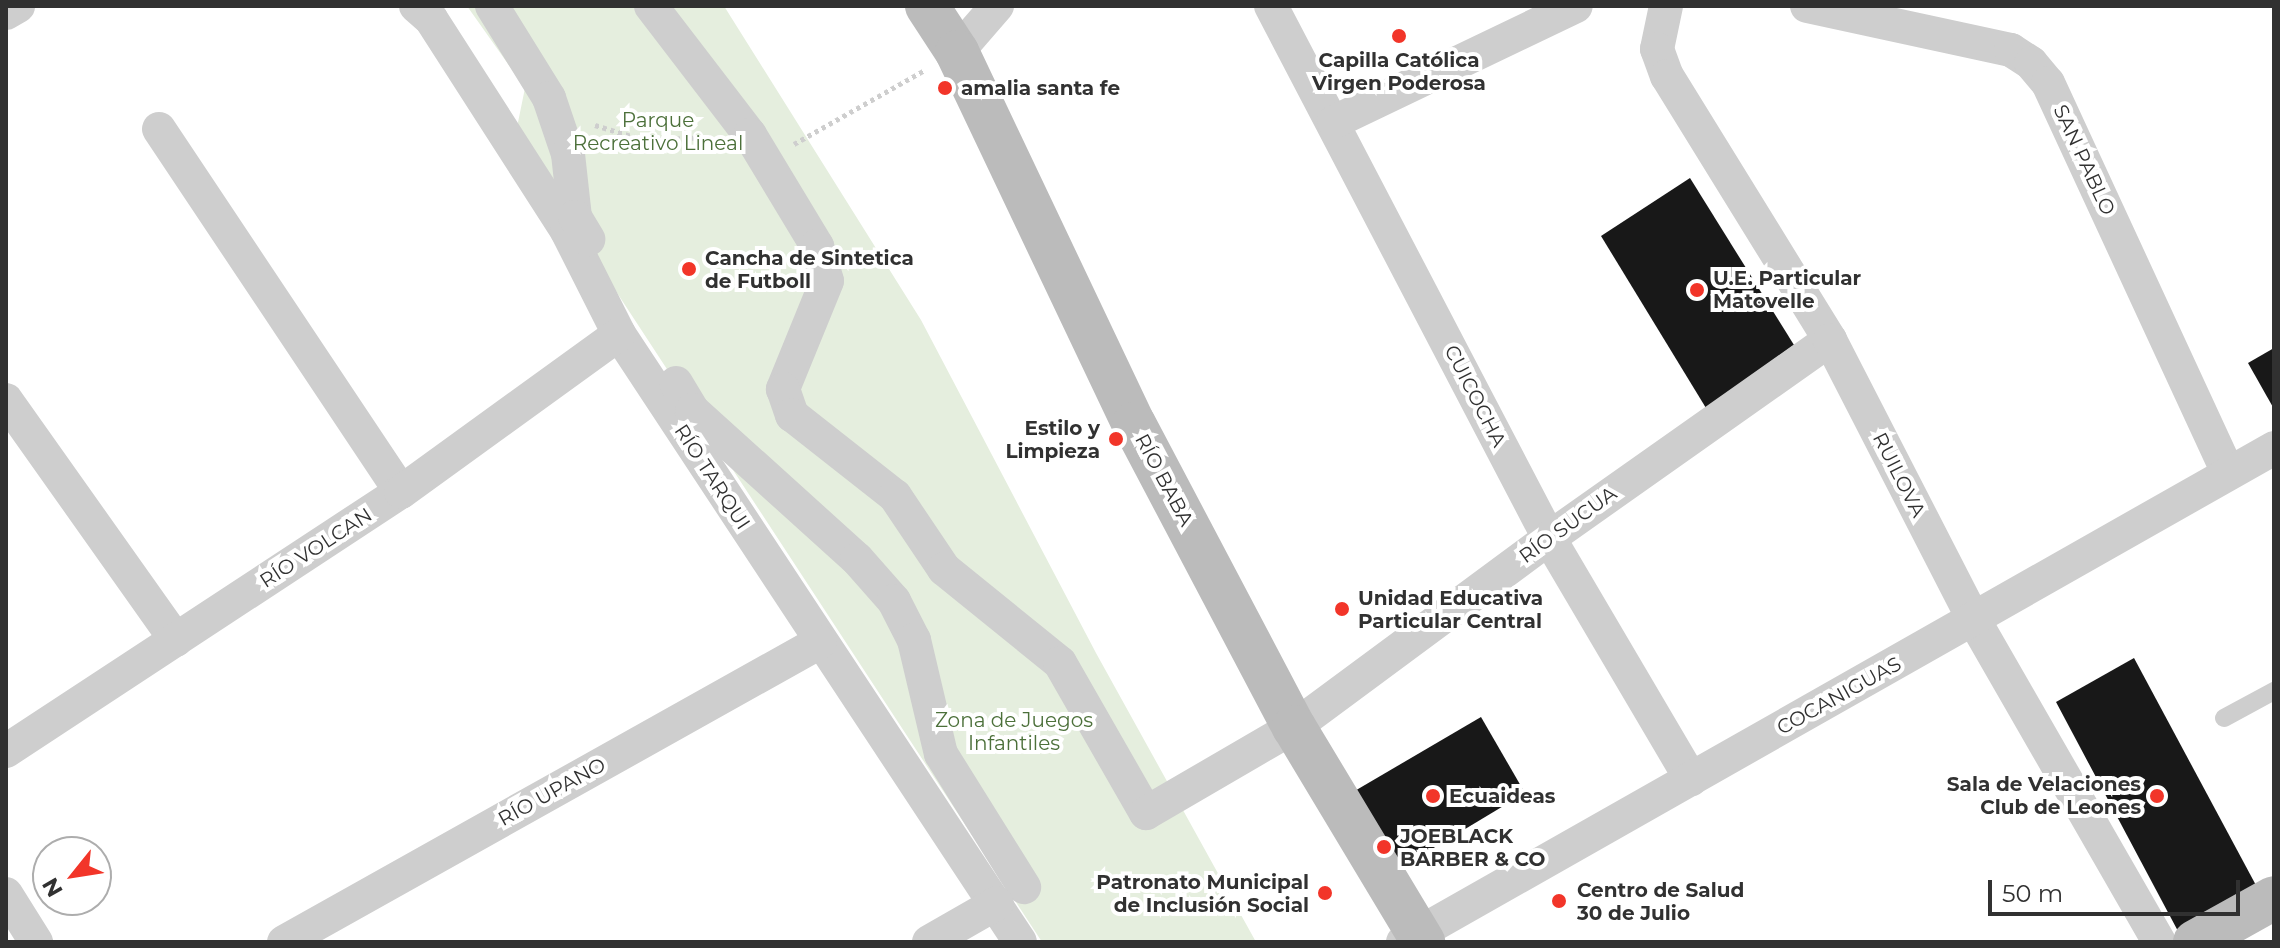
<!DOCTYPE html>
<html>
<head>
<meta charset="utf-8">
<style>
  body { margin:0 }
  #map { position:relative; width:2280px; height:948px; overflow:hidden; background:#fff; font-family:Montserrat,sans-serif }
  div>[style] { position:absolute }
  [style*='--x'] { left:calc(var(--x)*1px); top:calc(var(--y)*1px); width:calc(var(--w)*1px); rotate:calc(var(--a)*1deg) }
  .green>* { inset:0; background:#e5eede }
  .building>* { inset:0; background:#181818 }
  .path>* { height:5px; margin-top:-2.5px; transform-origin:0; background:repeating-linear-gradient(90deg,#cecece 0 4px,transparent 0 8px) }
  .lane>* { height:18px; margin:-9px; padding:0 9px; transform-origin:9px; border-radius:9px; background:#cecece }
  .street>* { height:34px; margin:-17px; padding:0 17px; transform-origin:17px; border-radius:17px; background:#cecece }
  .secondary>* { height:44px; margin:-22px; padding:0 22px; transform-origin:22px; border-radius:22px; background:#bbb }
  .dots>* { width:22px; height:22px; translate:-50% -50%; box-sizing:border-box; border:4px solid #fff; border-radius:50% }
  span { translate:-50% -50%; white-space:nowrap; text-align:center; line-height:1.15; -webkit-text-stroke:8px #fff; paint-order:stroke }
  .poi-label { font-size:20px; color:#313131; font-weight:700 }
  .left { translate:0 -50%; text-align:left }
  .right { translate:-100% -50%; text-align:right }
  .park-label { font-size:20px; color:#4c703a }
  .street-label { font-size:20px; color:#313131 }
  .frame { position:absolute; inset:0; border:8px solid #313131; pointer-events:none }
  .north { position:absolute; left:32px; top:836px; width:80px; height:80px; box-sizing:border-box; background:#fff; border:2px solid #adadad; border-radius:50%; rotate:240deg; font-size:22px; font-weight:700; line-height:32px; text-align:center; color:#313131 }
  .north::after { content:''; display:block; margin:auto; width:28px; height:36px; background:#f23529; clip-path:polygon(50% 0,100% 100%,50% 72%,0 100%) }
  .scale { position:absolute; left:1988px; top:880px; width:252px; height:36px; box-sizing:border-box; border:4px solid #313131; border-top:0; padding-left:10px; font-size:24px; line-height:28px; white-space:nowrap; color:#313131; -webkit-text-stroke:6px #fff; paint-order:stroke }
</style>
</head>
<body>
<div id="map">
  <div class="green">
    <i style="clip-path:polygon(467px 6px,724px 6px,921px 320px,1096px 653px,1256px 942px,1042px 942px,515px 137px,525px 88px)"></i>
  </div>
  <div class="building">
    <i style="clip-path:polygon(1690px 178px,1794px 345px,1706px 408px,1601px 236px)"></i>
    <i style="clip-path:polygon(2274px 348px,2274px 409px,2248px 363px)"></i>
    <i style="clip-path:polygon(2134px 658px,2258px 889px,2179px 933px,2056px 702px)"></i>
    <i style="clip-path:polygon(1481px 717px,1525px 793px,1387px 876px,1341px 799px)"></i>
  </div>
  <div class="path">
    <i style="--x:595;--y:125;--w:51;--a:17"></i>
    <i style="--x:644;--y:140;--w:66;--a:-2.6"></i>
    <i style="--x:794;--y:144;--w:150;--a:-29.5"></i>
  </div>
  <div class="lane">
    <i style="--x:2224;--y:718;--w:57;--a:-28.4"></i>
  </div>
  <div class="street">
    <i style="--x:416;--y:6;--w:20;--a:41"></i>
    <i style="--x:431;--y:19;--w:252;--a:57.3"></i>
    <i style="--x:567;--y:231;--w:115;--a:63.2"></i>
    <i style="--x:619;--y:334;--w:728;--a:56.59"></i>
    <i style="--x:492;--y:6;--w:108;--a:58.2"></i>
    <i style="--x:549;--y:98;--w:59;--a:71.3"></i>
    <i style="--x:568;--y:154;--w:63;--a:83.7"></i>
    <i style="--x:575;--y:217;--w:26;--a:59"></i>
    <i style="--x:651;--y:6;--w:163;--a:52.5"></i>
    <i style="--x:750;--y:135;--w:130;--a:58.9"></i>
    <i style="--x:817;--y:246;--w:36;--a:74"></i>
    <i style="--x:827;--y:281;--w:117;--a:112.2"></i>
    <i style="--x:783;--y:389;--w:28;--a:71"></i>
    <i style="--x:792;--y:415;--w:131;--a:38.2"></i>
    <i style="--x:895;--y:496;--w:88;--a:56.1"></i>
    <i style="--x:944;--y:569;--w:149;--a:39"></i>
    <i style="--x:1060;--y:663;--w:173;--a:60.2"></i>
    <i style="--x:1146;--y:813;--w:171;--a:-30.2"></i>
    <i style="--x:1294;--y:727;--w:317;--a:-36.5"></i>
    <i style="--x:1549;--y:538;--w:344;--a:-35.2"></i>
    <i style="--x:1271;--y:6;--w:600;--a:62.41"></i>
    <i style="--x:1549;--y:538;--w:280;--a:59.5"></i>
    <i style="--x:1666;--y:6;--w:44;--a:101.8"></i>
    <i style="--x:1657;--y:49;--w:29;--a:70"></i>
    <i style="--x:1667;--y:76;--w:310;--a:58.3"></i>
    <i style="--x:1830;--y:340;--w:315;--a:62.8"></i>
    <i style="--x:1974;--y:620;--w:371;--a:60.1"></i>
    <i style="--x:1807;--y:6;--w:209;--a:12.2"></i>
    <i style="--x:2011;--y:50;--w:24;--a:33"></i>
    <i style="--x:2031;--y:63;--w:26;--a:50"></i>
    <i style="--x:2048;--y:83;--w:430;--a:65.2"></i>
    <i style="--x:6;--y:13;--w:14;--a:-30"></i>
    <i style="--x:957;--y:52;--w:61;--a:-49"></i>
    <i style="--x:1334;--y:122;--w:268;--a:-25.6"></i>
    <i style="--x:159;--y:129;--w:436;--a:56.3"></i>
    <i style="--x:676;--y:383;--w:31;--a:59"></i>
    <i style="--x:692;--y:410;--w:222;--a:42.1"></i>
    <i style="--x:857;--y:559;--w:56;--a:48.6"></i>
    <i style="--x:894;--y:601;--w:44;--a:62.9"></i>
    <i style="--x:914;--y:640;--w:117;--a:76.7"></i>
    <i style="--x:941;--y:754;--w:157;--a:58"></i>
    <i style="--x:6;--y:400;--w:294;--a:54.7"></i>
    <i style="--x:6;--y:751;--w:472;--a:-33.3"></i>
    <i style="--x:401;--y:492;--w:269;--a:-35.9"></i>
    <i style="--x:6;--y:894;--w:57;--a:58"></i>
    <i style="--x:284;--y:942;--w:614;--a:-29.24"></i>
    <i style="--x:929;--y:942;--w:78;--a:-29.8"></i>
    <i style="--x:1403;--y:942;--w:1001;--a:-29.56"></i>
  </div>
  <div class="secondary">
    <i style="--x:927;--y:6;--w:55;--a:56.9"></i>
    <i style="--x:957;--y:52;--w:412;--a:64.6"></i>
    <i style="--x:1134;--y:424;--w:343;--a:62.2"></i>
    <i style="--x:1294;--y:727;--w:251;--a:59"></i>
    <i style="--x:2195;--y:942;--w:90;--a:-29.1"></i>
  </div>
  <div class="dots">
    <i style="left:1399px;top:36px;background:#f23529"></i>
    <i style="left:945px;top:88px;background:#f23529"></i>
    <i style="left:689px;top:269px;background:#f23529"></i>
    <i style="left:1697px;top:290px;background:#f23529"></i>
    <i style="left:1116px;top:439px;background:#f23529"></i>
    <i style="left:1342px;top:609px;background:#f23529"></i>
    <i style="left:1433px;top:796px;background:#f23529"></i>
    <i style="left:2157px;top:796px;background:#f23529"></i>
    <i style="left:1384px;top:847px;background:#f23529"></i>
    <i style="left:1325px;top:893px;background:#f23529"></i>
    <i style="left:1559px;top:901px;background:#f23529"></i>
  </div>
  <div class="poi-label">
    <span style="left:1399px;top:72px">Capilla Católica<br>Virgen Poderosa</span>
    <span class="left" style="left:961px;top:88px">amalia santa fe</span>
    <span class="left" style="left:705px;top:270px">Cancha de Sintetica<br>de Futboll</span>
    <span class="left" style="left:1713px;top:290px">U.E. Particular<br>Matovelle</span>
    <span class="right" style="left:1100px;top:440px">Estilo y<br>Limpieza</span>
    <span class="left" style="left:1358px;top:610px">Unidad Educativa<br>Particular Central</span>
    <span class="right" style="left:2141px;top:796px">Sala de Velaciones<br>Club de Leones</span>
    <span class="left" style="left:1449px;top:796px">Ecuaideas</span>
    <span class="left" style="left:1400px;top:848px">JOEBLACK<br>BARBER &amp; CO</span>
    <span class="right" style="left:1309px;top:894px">Patronato Municipal<br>de Inclusión Social</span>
    <span class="left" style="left:1577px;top:902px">Centro de Salud<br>30 de Julio</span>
  </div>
  <div class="park-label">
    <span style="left:658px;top:132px">Parque<br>Recreativo Lineal</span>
    <span style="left:1014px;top:732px">Zona de Juegos<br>Infantiles</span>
  </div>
  <div class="street-label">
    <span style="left:2084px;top:160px;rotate:65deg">SAN PABLO</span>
    <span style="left:1475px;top:396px;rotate:63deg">CUICOCHA</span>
    <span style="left:1899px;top:475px;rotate:63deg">RUILOVA</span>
    <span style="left:712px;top:477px;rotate:57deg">RÍO TARQUI</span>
    <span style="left:1164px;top:480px;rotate:62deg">RÍO BABA</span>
    <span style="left:1568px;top:525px;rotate:-36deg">RÍO SUCUA</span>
    <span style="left:316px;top:548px;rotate:-33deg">RÍO VOLCAN</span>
    <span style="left:1839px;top:696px;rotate:-29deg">COCANIGUAS</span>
    <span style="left:552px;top:792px;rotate:-29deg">RÍO UPANO</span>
  </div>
  <div class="frame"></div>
  <div class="north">N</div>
  <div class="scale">50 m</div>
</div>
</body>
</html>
